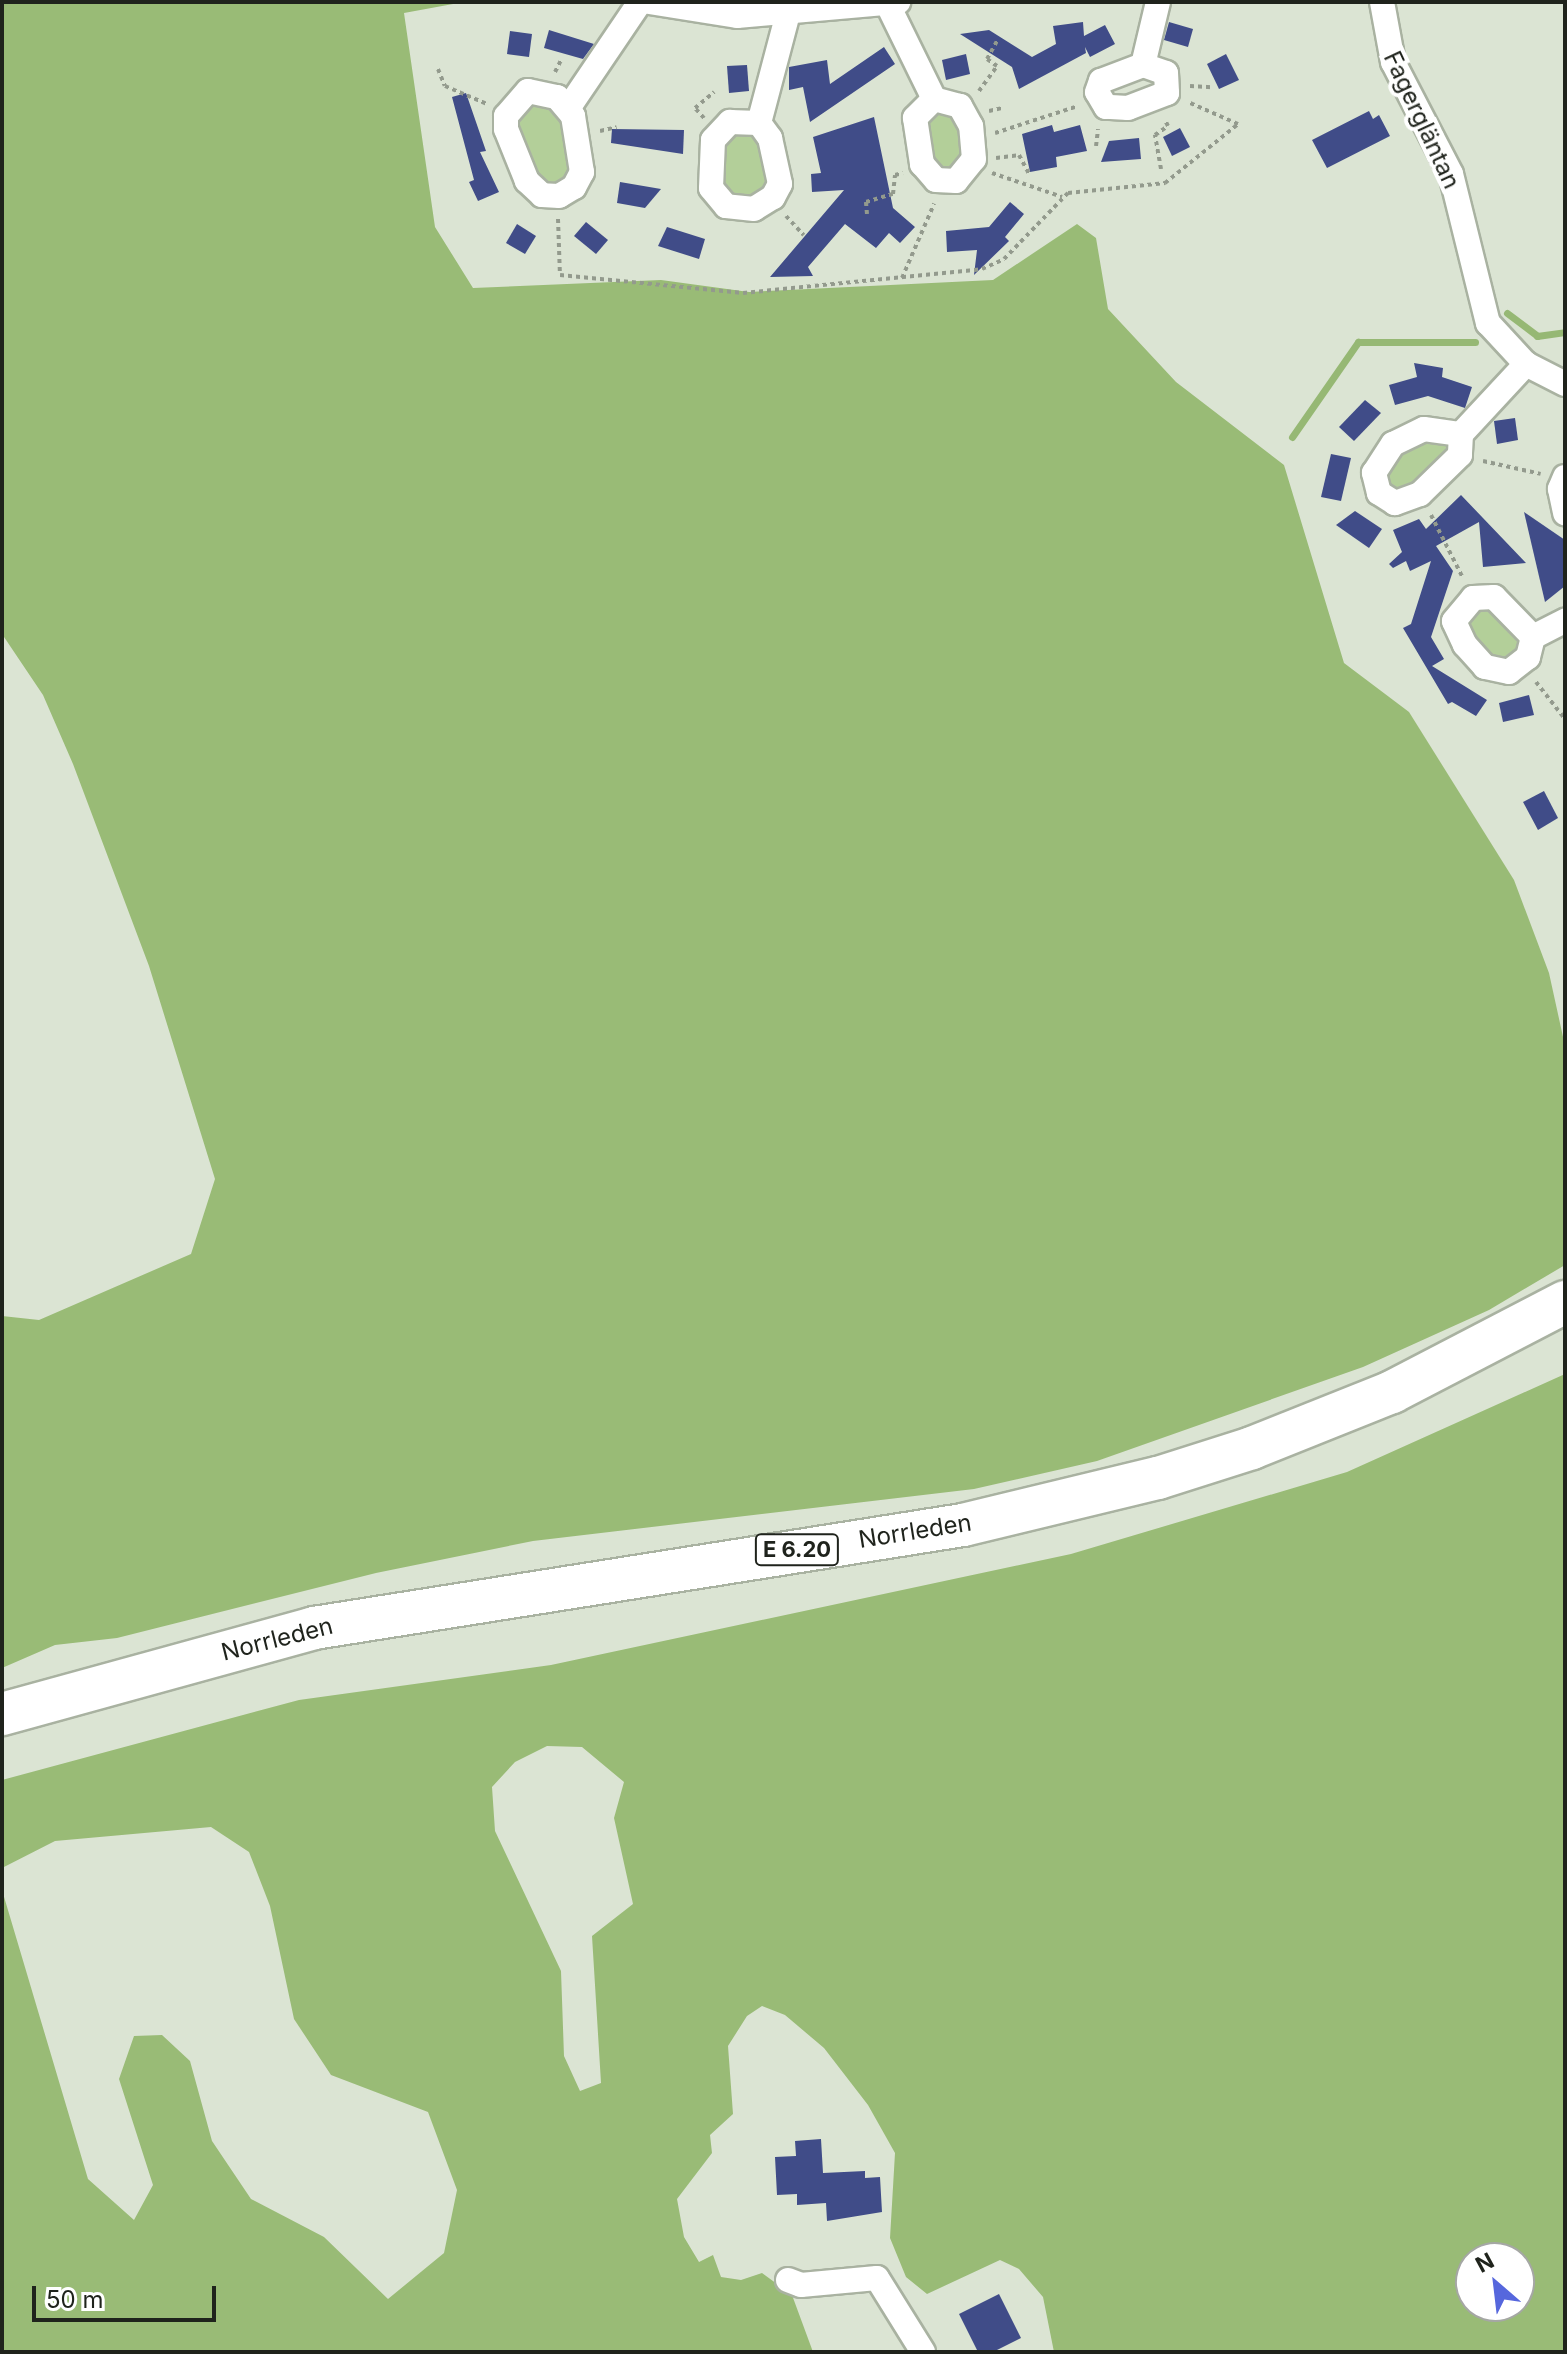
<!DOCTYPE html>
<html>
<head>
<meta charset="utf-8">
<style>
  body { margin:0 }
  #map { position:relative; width:1567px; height:2354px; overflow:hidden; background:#dbe4d3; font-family:Inter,sans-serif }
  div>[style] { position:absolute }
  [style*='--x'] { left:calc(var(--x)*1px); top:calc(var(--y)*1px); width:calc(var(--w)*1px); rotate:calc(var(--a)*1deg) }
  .green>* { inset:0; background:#b3cf99 }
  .forest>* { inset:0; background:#99bb76 }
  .stream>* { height:7px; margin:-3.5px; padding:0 3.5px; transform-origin:3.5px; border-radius:3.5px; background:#96b874 }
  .building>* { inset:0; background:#404c88 }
  .path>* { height:4px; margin-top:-2px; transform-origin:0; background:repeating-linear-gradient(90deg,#939a8d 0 4px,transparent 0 8px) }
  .roads { filter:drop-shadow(2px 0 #a9b2a1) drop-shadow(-2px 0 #a9b2a1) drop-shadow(0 2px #a9b2a1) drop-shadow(0 -2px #a9b2a1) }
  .minor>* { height:24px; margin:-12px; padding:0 12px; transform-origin:12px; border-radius:12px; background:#fff }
  .trunk>* { height:42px; margin:-21px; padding:0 21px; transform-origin:21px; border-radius:21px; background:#fff }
  span { translate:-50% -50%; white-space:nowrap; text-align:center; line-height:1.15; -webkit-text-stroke:8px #fff; paint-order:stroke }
  .shield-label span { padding:2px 6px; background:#fff; border:2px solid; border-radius:6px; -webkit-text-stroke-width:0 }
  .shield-label { font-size:22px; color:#1f231c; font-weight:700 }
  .street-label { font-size:24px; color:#1f231c }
  .frame { position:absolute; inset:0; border:4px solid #1f231c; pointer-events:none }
  .north { position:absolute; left:1455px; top:2242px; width:80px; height:80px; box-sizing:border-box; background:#fff; border:2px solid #a5a7a4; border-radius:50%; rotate:332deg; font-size:22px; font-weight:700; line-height:32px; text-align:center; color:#1f231c }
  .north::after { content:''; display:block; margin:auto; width:28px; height:36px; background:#5667dd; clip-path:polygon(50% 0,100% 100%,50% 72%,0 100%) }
  .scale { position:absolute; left:32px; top:2286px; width:184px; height:36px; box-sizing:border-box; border:4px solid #1f231c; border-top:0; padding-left:10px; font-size:24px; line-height:28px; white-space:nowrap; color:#1f231c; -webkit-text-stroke:6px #fff; paint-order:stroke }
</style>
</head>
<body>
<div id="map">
  <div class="green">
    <i style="clip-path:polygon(530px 97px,567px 116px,575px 178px,546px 190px,509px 126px)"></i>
    <i style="clip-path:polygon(930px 110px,958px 112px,967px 155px,945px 175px,922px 147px)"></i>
    <i style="clip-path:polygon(755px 128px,770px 151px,767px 198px,724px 198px,719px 139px)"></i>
    <i style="clip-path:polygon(1441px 435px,1455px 449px,1399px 496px,1380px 478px,1393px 452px)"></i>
    <i style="clip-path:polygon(1484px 603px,1520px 629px,1522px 658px,1488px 663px,1463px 616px)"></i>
  </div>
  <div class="forest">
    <i style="clip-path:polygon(2px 2px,464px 2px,404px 13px,435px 227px,473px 288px,661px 280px,749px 292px,993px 280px,1077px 224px,1096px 238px,1108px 309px,1176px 382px,1284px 465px,1344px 663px,1409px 712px,1514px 880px,1549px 973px,1565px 1046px,1565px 1265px,1489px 1310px,1363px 1367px,1097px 1461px,974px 1489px,533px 1541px,376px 1573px,117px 1638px,55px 1645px,2px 1668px,2px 1316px,39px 1320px,191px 1254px,215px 1179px,149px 966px,73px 764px,43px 695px,2px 634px)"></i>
    <i style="clip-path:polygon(evenodd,1565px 1374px,1565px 2352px,1054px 2352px,1043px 2297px,1019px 2269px,1000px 2260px,927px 2294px,906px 2277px,890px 2238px,895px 2153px,868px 2105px,824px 2048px,785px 2015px,762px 2006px,747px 2016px,728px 2046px,733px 2114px,710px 2135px,712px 2153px,677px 2199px,684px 2237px,699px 2262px,713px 2255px,721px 2277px,741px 2280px,762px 2273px,792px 2295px,813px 2352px,2px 2352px,2px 1890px,88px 2179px,134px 2220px,153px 2185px,119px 2079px,134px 2036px,162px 2035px,190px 2061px,212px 2141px,251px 2199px,324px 2237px,388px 2299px,444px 2253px,457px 2190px,428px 2112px,331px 2075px,294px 2019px,270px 1906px,249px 1852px,211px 1827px,55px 1841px,2px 1868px,2px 1780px,299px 1700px,551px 1665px,1071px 1554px,1347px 1472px,1565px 1374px,547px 1746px,582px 1747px,624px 1782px,614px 1818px,633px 1904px,592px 1936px,601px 2083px,580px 2091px,564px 2056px,561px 1971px,495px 1831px,492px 1787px,515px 1762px,547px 1746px,1565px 1374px,1471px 2258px,1519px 2258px,1519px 2306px,1471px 2306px,1471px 2258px)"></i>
  </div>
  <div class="stream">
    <i style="--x:1507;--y:313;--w:38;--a:37"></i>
    <i style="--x:1537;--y:336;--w:28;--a:-8"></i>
    <i style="--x:1292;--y:437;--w:116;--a:-55.2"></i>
    <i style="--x:1358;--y:342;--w:117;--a:0"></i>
  </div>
  <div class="building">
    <i style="clip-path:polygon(1083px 22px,1084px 36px,1105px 25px,1115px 44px,1090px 57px,1085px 47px,1086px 53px,1019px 89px,1012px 67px,960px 34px,989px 30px,1032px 57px,1056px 44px,1053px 26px)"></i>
    <i style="clip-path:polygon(1169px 22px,1193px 29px,1188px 47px,1164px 40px)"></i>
    <i style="clip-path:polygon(549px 30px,594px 44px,583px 59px,544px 48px)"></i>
    <i style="clip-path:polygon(510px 31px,532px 34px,529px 57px,507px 54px)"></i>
    <i style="clip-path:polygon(884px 47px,895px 64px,810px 122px,803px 87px,789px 90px,789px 67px,827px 60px,830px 84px)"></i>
    <i style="clip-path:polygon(966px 54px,970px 74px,946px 80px,942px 60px)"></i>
    <i style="clip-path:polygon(1226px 54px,1239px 80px,1219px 89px,1207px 64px)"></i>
    <i style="clip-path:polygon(747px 65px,749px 91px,729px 93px,727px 66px)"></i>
    <i style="clip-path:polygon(466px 93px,486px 151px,480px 152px,499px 192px,478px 201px,469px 182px,474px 180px,452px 97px)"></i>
    <i style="clip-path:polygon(1369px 111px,1373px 119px,1379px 115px,1390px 136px,1327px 168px,1312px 140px)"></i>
    <i style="clip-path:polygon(874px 117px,893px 208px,915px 227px,900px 243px,889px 233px,876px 248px,845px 224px,808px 267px,813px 276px,770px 277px,844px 190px,812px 192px,811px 174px,821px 173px,813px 137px)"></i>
    <i style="clip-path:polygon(1052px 125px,1054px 132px,1080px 125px,1087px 151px,1056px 157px,1057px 167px,1030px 172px,1022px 134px)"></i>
    <i style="clip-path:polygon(1180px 128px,1190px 147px,1172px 156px,1163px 137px)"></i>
    <i style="clip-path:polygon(612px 129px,684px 130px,683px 154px,611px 143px)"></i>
    <i style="clip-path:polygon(1139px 138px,1141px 159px,1101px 162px,1109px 141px)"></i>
    <i style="clip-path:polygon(620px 182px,661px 189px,645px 208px,617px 203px)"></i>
    <i style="clip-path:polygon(1010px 202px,1024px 214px,1005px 237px,1009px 241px,974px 275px,977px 250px,947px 252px,946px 231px,989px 227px)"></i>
    <i style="clip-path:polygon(586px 222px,608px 240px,596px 254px,574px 236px)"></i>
    <i style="clip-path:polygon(517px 224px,536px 236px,525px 254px,506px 243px)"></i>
    <i style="clip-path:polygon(667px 227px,705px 239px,699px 259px,658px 246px)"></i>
    <i style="clip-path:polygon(1414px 363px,1443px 368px,1442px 377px,1472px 387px,1465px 408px,1428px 396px,1395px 405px,1389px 385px,1417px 377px)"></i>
    <i style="clip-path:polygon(1365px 400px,1381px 413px,1354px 441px,1339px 427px)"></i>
    <i style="clip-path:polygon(1515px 418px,1518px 440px,1497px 444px,1494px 421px)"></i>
    <i style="clip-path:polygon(1331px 454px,1351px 458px,1341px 501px,1321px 497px)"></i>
    <i style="clip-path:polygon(1461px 495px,1526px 563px,1483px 567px,1479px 522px,1436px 546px,1453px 571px,1431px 637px,1444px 659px,1432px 666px,1487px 700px,1476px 716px,1452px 702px,1448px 704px,1403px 628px,1411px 624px,1431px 561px,1410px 571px,1406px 561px,1393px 568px,1389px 564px,1402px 552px,1393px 530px,1419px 519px,1426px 529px)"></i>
    <i style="clip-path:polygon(1355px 511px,1382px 529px,1369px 548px,1336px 525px)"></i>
    <i style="clip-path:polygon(1524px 512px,1565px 540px,1565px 586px,1545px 602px)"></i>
    <i style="clip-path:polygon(1529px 695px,1534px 715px,1503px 722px,1499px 703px)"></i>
    <i style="clip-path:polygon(1544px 791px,1558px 818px,1538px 830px,1523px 802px)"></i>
    <i style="clip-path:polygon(821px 2139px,823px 2173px,865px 2171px,865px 2178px,880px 2177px,882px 2212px,827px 2221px,826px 2203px,797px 2205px,797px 2194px,777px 2195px,775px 2157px,796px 2156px,795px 2141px)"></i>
    <i style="clip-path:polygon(999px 2294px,1021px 2338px,993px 2352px,978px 2352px,959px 2314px)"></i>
  </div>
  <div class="path">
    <i style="--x:438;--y:69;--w:18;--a:68"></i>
    <i style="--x:445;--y:86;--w:46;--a:23.2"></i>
    <i style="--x:555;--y:72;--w:13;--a:-63"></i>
    <i style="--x:1190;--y:86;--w:22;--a:3"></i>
    <i style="--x:979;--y:91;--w:31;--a:-54"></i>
    <i style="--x:997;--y:66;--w:12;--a:-145"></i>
    <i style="--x:987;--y:59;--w:21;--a:-61"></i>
    <i style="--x:989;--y:111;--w:13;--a:-13"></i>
    <i style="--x:704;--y:118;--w:13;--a:-132"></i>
    <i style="--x:695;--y:108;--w:25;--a:-40"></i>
    <i style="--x:600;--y:131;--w:17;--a:-13"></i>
    <i style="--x:995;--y:133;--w:87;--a:-18"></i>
    <i style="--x:1096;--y:146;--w:17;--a:-83"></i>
    <i style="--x:996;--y:158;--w:23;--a:-7"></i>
    <i style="--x:1019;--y:155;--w:21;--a:62"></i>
    <i style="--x:1161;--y:169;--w:35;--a:-100"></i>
    <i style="--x:1155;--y:135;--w:16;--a:-35"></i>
    <i style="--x:1168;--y:126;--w:7;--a:-117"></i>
    <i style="--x:992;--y:173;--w:74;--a:18.9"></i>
    <i style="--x:867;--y:214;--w:12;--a:-95"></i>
    <i style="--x:866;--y:202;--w:28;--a:-17"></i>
    <i style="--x:893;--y:194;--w:19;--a:-84"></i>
    <i style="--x:895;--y:175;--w:8;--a:-14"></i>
    <i style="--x:786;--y:216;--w:26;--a:47"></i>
    <i style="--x:558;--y:219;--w:56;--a:88"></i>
    <i style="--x:560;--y:275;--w:184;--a:5.6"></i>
    <i style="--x:743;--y:293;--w:240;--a:-5.7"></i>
    <i style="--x:982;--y:269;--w:24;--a:-24"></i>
    <i style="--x:1004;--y:259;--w:92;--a:-45.9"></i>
    <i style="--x:1068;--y:193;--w:98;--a:-5.9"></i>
    <i style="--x:1165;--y:183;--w:94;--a:-38.9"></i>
    <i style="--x:1238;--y:124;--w:55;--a:-156.3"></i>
    <i style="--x:902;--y:278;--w:81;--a:-66.6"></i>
    <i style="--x:1483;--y:461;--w:59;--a:12.6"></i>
    <i style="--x:1431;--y:515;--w:71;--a:63.1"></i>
    <i style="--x:1536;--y:682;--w:47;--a:51.9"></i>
  </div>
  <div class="roads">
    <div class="minor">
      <i style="--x:649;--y:2;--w:89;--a:9"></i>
      <i style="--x:737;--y:16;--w:162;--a:-5"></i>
      <i style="--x:1382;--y:2;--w:61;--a:79.6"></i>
      <i style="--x:1393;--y:62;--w:126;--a:62.6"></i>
      <i style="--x:1451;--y:174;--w:154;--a:76.1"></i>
      <i style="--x:1488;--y:323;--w:56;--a:47.2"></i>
      <i style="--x:1526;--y:364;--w:44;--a:27.1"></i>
      <i style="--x:887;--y:3;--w:107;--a:63.9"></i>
      <i style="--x:934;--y:99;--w:27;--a:135"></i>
      <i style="--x:915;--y:118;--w:47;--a:81.3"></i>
      <i style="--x:922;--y:164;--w:21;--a:49"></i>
      <i style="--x:936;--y:180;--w:20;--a:3"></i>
      <i style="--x:956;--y:181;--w:28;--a:-51"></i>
      <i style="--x:974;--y:159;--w:33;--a:-95"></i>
      <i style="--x:971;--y:126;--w:23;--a:-119"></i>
      <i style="--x:960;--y:106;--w:27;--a:-165"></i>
      <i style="--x:1143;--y:65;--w:24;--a:19"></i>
      <i style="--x:1166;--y:73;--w:20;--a:87"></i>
      <i style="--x:1167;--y:93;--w:42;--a:159"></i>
      <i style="--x:1128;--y:108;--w:22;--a:-177"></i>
      <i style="--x:1106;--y:107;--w:17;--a:-121"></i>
      <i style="--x:1097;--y:92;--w:12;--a:-70"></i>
      <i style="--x:1101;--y:81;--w:45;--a:-20.9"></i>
      <i style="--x:1143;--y:65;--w:65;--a:-76.6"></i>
      <i style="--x:528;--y:91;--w:30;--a:12"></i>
      <i style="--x:557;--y:97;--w:25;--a:50"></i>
      <i style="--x:573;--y:116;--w:57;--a:80.9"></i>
      <i style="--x:582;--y:172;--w:17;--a:118"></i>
      <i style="--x:574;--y:187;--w:17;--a:149"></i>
      <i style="--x:559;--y:196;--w:17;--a:-177"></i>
      <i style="--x:542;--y:195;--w:21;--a:-137"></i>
      <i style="--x:527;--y:181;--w:56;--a:-112"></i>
      <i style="--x:506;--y:129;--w:13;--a:-90"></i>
      <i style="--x:506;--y:116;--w:33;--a:-49"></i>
      <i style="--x:569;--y:107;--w:127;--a:-55.9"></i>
      <i style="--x:759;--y:123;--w:19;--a:54"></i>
      <i style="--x:770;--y:138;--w:47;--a:77.7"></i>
      <i style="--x:780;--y:184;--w:15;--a:118"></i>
      <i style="--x:773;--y:197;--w:22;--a:148"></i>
      <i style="--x:754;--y:209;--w:28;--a:-174"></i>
      <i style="--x:726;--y:206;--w:23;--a:-130"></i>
      <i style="--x:711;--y:188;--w:48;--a:-87.6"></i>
      <i style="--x:713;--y:140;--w:25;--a:-47"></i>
      <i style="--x:730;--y:122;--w:29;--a:2"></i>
      <i style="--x:759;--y:123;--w:114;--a:-75.2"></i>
      <i style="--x:1461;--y:434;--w:21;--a:93"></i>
      <i style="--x:1460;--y:455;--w:56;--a:135.7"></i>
      <i style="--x:1420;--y:494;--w:27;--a:160"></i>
      <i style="--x:1395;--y:503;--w:19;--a:-148"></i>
      <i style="--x:1379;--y:493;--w:21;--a:-104"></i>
      <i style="--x:1374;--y:473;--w:35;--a:-57"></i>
      <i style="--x:1393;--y:444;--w:34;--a:-26"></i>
      <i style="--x:1424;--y:429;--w:37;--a:8"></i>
      <i style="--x:1461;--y:434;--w:96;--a:-47.1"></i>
      <i style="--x:1565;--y:477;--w:13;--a:113"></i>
      <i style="--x:1560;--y:489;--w:25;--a:78"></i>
      <i style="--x:1494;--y:597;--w:56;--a:45.7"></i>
      <i style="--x:1533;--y:637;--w:21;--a:104"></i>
      <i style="--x:1528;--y:657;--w:24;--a:142"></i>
      <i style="--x:1509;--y:672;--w:25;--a:-168"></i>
      <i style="--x:1485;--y:667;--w:30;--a:-132"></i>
      <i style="--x:1465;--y:645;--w:26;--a:-115"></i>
      <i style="--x:1454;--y:621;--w:30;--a:-50"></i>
      <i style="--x:1473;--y:598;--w:21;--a:-3"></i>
      <i style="--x:1533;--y:637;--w:36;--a:-27"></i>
      <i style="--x:788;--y:2280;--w:14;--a:21"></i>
      <i style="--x:801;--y:2285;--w:76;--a:-5.3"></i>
      <i style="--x:877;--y:2278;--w:87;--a:58.1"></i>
    </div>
    <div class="trunk">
      <i style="--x:2;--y:1714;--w:324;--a:-15.4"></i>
      <i style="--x:314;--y:1628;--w:657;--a:-9.02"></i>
      <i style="--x:963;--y:1525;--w:201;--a:-13.6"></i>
      <i style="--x:1158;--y:1478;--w:99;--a:-17.7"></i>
      <i style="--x:1252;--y:1448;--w:151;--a:-21.8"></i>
      <i style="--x:1392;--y:1392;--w:195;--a:-27.5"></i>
    </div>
  </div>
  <div class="shield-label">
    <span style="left:797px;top:1550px">E 6.20</span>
  </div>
  <div class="street-label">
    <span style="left:1422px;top:120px;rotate:65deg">Fagergläntan</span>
    <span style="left:915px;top:1531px;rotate:-9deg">Norrleden</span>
    <span style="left:277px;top:1639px;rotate:-14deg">Norrleden</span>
  </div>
  <div class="frame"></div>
  <div class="north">N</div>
  <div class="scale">50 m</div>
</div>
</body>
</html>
